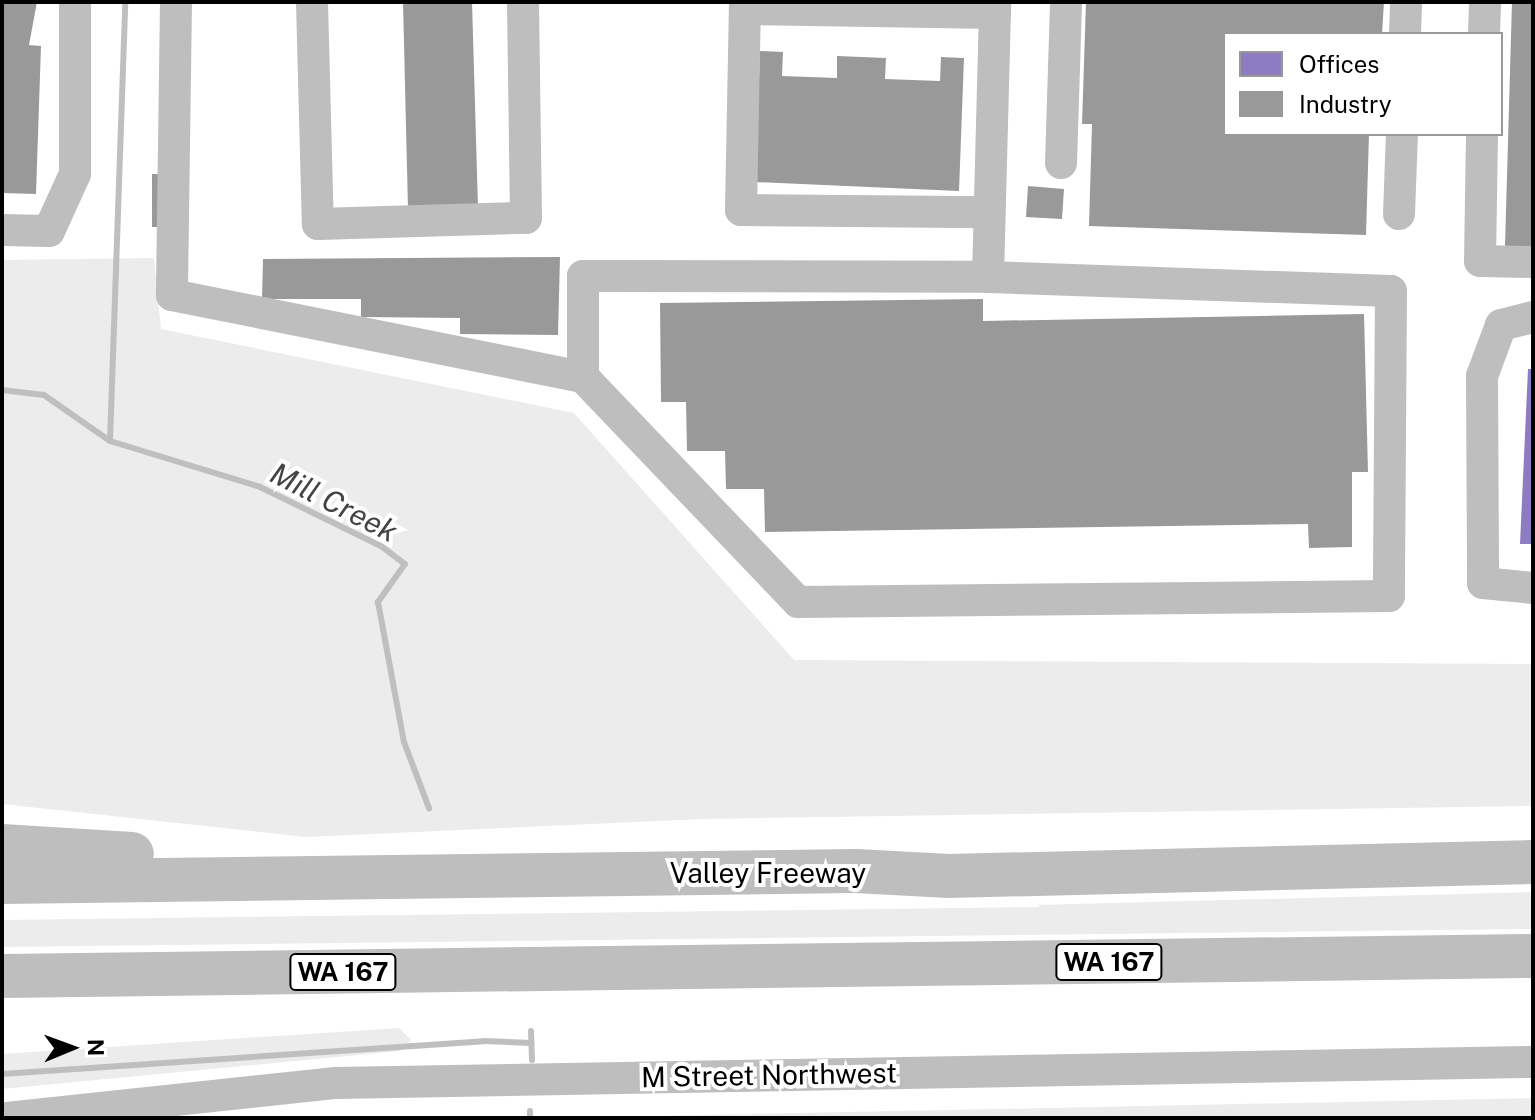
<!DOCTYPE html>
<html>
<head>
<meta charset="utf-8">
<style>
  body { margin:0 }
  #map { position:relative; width:1535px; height:1120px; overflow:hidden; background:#fff; font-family:"Public Sans",sans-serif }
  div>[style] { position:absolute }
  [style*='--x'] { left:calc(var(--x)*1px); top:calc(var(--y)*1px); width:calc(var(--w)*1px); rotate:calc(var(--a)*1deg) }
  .green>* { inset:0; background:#ececec }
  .offices>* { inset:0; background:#8e7cc3 }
  .industry>* { inset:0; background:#999 }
  .stream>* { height:6px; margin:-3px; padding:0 3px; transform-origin:3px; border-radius:3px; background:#bfbfbf }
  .minor>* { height:32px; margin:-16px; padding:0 16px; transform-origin:16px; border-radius:16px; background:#bebebe }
  .highway>* { height:44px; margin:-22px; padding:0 22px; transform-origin:22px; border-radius:22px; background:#bebebe }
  span { translate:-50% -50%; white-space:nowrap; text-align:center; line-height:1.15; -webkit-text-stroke:8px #fff; paint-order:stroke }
  .shield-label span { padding:2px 6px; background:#fff; border:2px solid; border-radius:6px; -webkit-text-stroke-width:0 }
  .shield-label { font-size:26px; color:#000; font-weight:700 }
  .street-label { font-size:28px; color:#000 }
  .water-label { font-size:30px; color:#444; font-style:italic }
  .frame { position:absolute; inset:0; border:4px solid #000; pointer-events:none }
  .legend { position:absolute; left:1223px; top:32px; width:280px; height:104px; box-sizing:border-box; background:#fff; border:2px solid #999; margin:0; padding:10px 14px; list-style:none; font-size:24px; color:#000 }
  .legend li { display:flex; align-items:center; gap:16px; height:40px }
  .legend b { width:40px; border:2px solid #999 }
  .north { position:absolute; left:32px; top:1008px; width:80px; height:80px; -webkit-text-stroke:6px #fff; paint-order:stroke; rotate:89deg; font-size:22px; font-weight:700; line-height:32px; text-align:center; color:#000 }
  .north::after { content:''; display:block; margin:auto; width:28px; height:36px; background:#000; clip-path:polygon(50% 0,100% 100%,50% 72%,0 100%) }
</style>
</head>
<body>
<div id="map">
  <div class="green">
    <i style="clip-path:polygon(154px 258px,161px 329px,574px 413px,794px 660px,1533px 664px,1533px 806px,703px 819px,306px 837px,2px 804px,2px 260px)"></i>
    <i style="clip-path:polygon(1533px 892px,1533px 929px,2px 947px,2px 920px,1041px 907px,1037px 905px)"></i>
    <i style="clip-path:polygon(399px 1028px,411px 1040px,400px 1051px,2px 1089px,2px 1054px)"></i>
    <i style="clip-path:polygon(1533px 1098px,1533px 1118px,654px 1118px,658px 1116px)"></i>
  </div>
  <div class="offices">
    <i style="clip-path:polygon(1528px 369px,1533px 369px,1533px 544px,1520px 544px)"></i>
  </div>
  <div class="industry">
    <i style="clip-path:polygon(2px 2px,37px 2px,29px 45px,41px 46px,36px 194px,2px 193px)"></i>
    <i style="clip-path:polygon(403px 2px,472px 2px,478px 208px,408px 209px)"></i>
    <i style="clip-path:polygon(1086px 2px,1384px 2px,1382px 34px,1225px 34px,1225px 134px,1369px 134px,1366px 235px,1089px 226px,1092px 124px,1082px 124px)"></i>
    <i style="clip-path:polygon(1512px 2px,1533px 2px,1533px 246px,1505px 246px)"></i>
    <i style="clip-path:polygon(760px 51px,783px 52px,782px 76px,837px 78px,837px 56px,886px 58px,885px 79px,940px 81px,941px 57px,964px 58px,959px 191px,755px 182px)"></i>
    <i style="clip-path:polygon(152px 174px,163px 174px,162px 227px,152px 227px)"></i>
    <i style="clip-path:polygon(1028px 186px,1064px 189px,1062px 219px,1026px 217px)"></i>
    <i style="clip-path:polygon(560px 257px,558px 335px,460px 334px,460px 318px,361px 317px,361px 299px,262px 299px,263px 259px)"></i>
    <i style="clip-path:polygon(983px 299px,983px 321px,1364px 314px,1368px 472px,1352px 472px,1352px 547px,1309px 548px,1308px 524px,765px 532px,764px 489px,726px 489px,725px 451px,687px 451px,686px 402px,661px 402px,660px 303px)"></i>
  </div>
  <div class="stream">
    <i style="--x:2;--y:390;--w:42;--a:6.8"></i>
    <i style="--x:44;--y:395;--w:80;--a:34.9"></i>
    <i style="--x:110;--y:441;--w:157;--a:17"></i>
    <i style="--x:260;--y:487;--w:135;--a:26"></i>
    <i style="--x:381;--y:546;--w:30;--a:37"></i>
    <i style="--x:405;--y:564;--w:47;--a:125.4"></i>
    <i style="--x:378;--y:602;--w:142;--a:79.5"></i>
    <i style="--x:404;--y:742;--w:71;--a:69.3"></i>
    <i style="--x:110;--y:441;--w:439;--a:-88"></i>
    <i style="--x:531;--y:1031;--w:29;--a:88"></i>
    <i style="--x:2;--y:1074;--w:483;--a:-3.9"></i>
    <i style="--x:484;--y:1041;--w:47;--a:2.4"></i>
    <i style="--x:530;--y:1118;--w:7;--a:-90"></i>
  </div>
  <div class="minor">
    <i style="--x:176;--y:2;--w:293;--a:90.8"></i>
    <i style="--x:172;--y:295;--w:419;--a:11.3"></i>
    <i style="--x:312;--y:2;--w:222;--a:88.5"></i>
    <i style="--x:318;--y:224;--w:208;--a:-1.7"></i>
    <i style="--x:526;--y:218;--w:216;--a:-90.8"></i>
    <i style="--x:745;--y:2;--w:208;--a:91.1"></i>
    <i style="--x:741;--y:210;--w:248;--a:0.5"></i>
    <i style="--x:745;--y:9;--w:250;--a:0.9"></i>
    <i style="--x:1405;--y:34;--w:32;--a:-88"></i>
    <i style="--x:1484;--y:34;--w:32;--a:-88"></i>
    <i style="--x:1482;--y:134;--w:127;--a:90.9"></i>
    <i style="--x:1480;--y:261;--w:53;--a:1.1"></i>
    <i style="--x:1061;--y:163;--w:161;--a:-88.2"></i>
    <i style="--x:1399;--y:214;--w:80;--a:-87.9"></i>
    <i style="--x:2;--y:230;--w:47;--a:1.2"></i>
    <i style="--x:49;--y:231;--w:63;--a:-65.5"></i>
    <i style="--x:75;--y:174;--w:172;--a:-90"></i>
    <i style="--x:583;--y:276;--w:405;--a:0.1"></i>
    <i style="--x:988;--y:277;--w:403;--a:2"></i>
    <i style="--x:1391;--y:291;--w:305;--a:90.4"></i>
    <i style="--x:1389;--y:596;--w:591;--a:179.42"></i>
    <i style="--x:798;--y:602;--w:311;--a:-133.7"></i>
    <i style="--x:583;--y:377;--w:101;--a:-90"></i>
    <i style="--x:988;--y:277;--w:275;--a:-88.5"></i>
    <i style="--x:1533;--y:317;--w:33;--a:166"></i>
    <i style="--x:1501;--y:325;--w:54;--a:110.4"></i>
    <i style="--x:1482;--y:376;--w:207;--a:89.7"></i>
    <i style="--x:1483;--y:583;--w:50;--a:5.7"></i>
    <i style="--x:7;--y:1118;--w:331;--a:-6.1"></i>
    <i style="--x:336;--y:1083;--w:1197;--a:-1.01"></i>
  </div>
  <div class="highway">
    <i style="--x:2;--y:846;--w:130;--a:3.5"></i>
    <i style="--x:2;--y:882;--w:854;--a:-0.74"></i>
    <i style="--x:856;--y:871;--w:93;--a:3.1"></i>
    <i style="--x:949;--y:876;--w:584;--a:-1.37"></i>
    <i style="--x:2;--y:976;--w:1531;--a:-0.75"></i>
  </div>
  <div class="shield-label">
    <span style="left:1109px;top:962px">WA 167</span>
    <span style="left:343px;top:972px">WA 167</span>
  </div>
  <div class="street-label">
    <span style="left:768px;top:873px">Valley Freeway</span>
    <span style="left:769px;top:1075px;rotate:-1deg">M Street Northwest</span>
  </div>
  <div class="water-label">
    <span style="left:334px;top:502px;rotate:27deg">Mill Creek</span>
  </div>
  <div class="frame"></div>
  <ul class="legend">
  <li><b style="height:22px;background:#8e7cc3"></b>Offices</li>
  <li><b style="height:22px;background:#999"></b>Industry</li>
  </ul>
  <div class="north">N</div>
</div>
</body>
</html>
